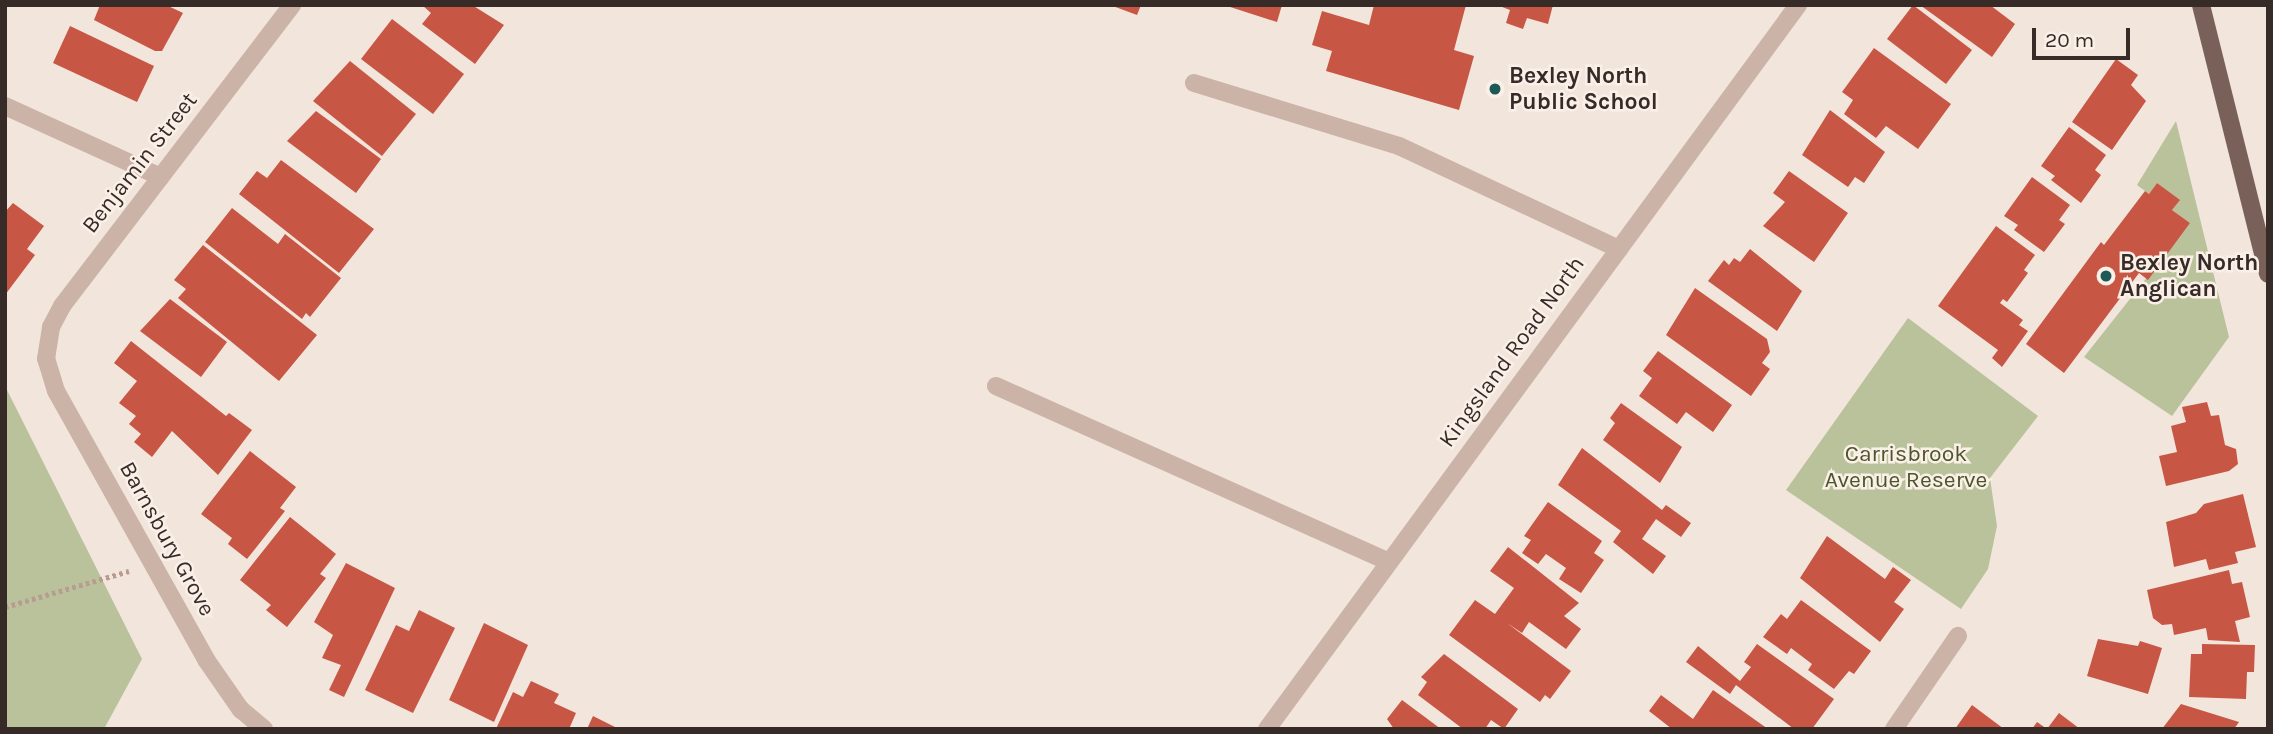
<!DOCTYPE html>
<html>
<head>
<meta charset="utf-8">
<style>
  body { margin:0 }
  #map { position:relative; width:2273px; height:734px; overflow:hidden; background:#f2e5dc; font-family:Karla,sans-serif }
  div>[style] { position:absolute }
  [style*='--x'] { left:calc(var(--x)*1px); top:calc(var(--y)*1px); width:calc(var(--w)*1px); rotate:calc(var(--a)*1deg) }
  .green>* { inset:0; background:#b9c29b }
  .building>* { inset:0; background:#c85644 }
  .path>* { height:4.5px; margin-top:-2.25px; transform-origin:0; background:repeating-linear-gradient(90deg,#b79d91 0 3.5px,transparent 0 7px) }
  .minor>* { height:18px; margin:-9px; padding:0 9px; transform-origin:9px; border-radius:9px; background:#cbb4a7 }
  .major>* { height:18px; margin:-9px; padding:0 9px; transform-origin:9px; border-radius:9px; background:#796059 }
  .dots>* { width:19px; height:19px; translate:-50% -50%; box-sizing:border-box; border:4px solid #faf0e8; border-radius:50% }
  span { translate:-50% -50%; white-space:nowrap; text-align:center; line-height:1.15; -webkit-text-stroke:5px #faf0e8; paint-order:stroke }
  .poi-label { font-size:23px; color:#372b28; font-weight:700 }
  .left { translate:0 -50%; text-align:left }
  .street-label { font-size:23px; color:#372b28 }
  .park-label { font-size:23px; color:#4b562b }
  .frame { position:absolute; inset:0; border:7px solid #372b28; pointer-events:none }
  .scale { position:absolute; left:2032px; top:28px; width:98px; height:32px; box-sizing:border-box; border:4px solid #372b28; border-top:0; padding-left:9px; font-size:21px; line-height:24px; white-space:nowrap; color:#372b28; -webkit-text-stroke:5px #faf0e8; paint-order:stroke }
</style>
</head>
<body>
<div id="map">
  <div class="green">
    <i style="clip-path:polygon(2176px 121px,2229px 337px,2172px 416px,2084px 357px,2190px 223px,2172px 210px,2179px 201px,2157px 183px,2149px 194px,2137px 185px)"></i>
    <i style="clip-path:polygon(1908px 318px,2038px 416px,1990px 478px,1997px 526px,1988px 569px,1961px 609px,1786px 490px)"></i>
    <i style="clip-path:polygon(5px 386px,142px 659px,104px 729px,5px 729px)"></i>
  </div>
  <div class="building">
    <i style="clip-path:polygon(100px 5px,166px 5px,183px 13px,162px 51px,155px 51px,94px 20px)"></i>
    <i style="clip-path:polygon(422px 5px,472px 5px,504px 25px,475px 64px,422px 24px,431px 13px)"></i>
    <i style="clip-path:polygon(1110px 5px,1141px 5px,1137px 15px)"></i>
    <i style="clip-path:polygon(1224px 5px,1282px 5px,1277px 22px)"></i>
    <i style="clip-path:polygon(1374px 5px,1466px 5px,1454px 50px,1474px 56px,1459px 110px,1326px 71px,1332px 51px,1312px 45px,1322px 11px,1369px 25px)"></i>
    <i style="clip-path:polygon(1497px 5px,1553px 5px,1548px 24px,1527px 18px,1523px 29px,1506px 23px,1510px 10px)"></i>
    <i style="clip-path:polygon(1913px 5px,1972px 50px,1946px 84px,1887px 39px)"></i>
    <i style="clip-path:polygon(1920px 5px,1990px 5px,2015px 24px,1992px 57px)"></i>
    <i style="clip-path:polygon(392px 19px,464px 74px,433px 114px,361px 59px)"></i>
    <i style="clip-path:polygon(70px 26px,154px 66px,137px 102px,53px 63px)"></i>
    <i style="clip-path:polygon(1874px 48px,1951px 104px,1918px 149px,1886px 126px,1876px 138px,1844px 114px,1853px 100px,1842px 92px)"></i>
    <i style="clip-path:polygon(2116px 59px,2138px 75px,2131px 85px,2146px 101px,2112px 150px,2072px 122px)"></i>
    <i style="clip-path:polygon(350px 61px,416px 114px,382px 156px,313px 101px)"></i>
    <i style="clip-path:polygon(1830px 110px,1885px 152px,1864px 183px,1855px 177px,1848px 187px,1802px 155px)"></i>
    <i style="clip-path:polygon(316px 111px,381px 159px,356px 193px,287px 141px)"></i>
    <i style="clip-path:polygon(2069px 127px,2106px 155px,2095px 170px,2101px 175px,2081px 203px,2051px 180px,2055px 176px,2041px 166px)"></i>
    <i style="clip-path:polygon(281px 160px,374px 229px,339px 273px,239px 194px,257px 171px,267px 178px)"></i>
    <i style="clip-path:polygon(1789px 171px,1848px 213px,1814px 262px,1763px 226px,1785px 202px,1773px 193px)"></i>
    <i style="clip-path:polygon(2032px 177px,2070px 205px,2059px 220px,2065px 224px,2044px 252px,2014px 230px,2018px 225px,2004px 216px)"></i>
    <i style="clip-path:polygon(2157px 183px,2180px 200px,2172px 210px,2190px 223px,2148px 280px,2139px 273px,2064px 373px,2026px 344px,2101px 242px,2104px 245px,2145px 191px,2149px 194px)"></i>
    <i style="clip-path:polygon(13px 203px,44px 226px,27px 249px,35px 255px,5px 295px,5px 212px)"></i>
    <i style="clip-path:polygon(232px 208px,278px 244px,285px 234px,341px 278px,310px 317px,306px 313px,302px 319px,205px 242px)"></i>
    <i style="clip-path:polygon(1996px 226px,2035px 255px,2024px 270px,2028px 273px,2007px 302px,2003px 299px,2000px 303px,2023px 320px,2019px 325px,2028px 331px,2002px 367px,1992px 358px,1998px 350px,1938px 306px)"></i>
    <i style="clip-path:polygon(203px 245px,317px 335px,279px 381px,178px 298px,186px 289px,174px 280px)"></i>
    <i style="clip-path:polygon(1750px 249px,1802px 291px,1777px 331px,1708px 281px,1724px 260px,1729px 265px,1734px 258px,1740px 262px)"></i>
    <i style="clip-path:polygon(1695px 288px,1767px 339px,1770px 352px,1762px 363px,1770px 369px,1751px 396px,1666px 335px)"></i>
    <i style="clip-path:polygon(170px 299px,227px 342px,201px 377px,140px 331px)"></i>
    <i style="clip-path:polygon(131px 341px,226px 416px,229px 413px,252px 430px,218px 475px,172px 431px,152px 457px,134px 442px,141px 434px,129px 424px,136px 416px,119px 403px,137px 381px,114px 363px)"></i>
    <i style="clip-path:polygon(1658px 351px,1732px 405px,1713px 432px,1686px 412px,1677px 424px,1639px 396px,1652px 378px,1643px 371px)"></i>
    <i style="clip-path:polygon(2207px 402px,2211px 416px,2219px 415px,2225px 445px,2236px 449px,2238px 464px,2229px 471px,2166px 486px,2159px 456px,2177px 452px,2171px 426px,2186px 422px,2182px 407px)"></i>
    <i style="clip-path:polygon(1621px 403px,1682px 447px,1660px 483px,1603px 440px,1615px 423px,1610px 418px)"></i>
    <i style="clip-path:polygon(1582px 448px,1662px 510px,1666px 505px,1691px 523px,1681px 537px,1656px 519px,1642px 539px,1666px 556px,1653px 574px,1613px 542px,1621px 531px,1558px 485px)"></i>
    <i style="clip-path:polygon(250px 451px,296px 487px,280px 508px,285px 511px,247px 559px,228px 544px,232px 538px,201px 514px)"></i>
    <i style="clip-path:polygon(2243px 494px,2256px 547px,2235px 552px,2238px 563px,2209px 570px,2206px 559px,2174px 567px,2166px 522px,2196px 513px,2204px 504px)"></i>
    <i style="clip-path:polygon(1548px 502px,1602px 541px,1594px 553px,1604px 560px,1581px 593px,1559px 579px,1566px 568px,1546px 554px,1538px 564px,1522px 553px,1531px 540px,1524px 536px)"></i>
    <i style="clip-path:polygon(290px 517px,336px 554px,320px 574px,326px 578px,287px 627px,266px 610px,271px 605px,240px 580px)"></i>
    <i style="clip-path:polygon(1827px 536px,1885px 579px,1893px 567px,1911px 580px,1894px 602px,1904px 609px,1880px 642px,1800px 578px)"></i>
    <i style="clip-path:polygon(1508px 547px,1579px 603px,1564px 616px,1581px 629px,1566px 649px,1529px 622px,1522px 633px,1507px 623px,1571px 671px,1550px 699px,1545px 695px,1540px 702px,1449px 635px,1475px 600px,1495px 614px,1514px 588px,1490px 571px)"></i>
    <i style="clip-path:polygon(346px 563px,395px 588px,344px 697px,329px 690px,341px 665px,322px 658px,333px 635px,314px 622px)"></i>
    <i style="clip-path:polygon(2229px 570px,2232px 584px,2242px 582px,2250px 617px,2235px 621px,2240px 642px,2208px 640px,2206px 628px,2174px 635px,2172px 624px,2162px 625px,2153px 618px,2147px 590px)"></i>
    <i style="clip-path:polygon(1801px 600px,1871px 651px,1854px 674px,1849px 671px,1834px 689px,1808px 670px,1812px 664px,1791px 648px,1787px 654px,1763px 637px,1781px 614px,1787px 619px)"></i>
    <i style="clip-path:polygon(419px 610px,455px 628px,413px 713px,365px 690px,396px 625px,409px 631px)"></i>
    <i style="clip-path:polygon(484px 623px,528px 645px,494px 722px,449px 700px)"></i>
    <i style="clip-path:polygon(2098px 639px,2138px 646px,2140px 641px,2162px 648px,2148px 694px,2087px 676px)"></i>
    <i style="clip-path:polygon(1757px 644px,1834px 699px,1812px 729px,1794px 729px,1736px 685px,1730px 694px,1686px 662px,1698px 646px,1740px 681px,1751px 667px,1744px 662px)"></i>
    <i style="clip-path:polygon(2202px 644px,2255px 645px,2254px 672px,2247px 672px,2246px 699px,2189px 697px,2191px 654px,2202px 654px)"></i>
    <i style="clip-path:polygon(1444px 654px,1518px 709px,1504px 729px,1491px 720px,1485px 729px,1463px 729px,1418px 695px,1427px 682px,1421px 677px)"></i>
    <i style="clip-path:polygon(531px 681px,559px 694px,554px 703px,576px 713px,569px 729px,496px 729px,513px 692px,523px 697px)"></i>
    <i style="clip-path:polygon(1713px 690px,1768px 729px,1672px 729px,1649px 711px,1661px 695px,1693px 719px)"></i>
    <i style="clip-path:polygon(1402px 700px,1441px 729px,1394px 729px,1387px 719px)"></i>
    <i style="clip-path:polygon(2181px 704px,2239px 722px,2234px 729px,2162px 729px)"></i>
    <i style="clip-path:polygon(1972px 705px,2004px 729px,1955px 729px)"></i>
    <i style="clip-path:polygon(2059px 713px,2080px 729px,2032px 729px,2037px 722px,2047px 729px)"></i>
    <i style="clip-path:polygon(593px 716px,619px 729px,587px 729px)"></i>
  </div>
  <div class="path">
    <i style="--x:5;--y:607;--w:129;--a:-16.2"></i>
  </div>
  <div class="minor">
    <i style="--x:1194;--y:83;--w:214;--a:17.1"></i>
    <i style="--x:1399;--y:146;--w:243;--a:25.1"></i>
    <i style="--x:5;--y:106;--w:171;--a:24.5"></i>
    <i style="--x:996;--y:386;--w:429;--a:24.1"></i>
    <i style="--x:264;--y:729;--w:30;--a:-140"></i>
    <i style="--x:241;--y:710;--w:60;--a:-124.8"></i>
    <i style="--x:207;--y:661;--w:309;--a:-119.2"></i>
    <i style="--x:56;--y:391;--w:34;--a:-107"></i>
    <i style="--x:46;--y:359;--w:32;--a:-81"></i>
    <i style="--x:51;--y:327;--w:24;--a:-62"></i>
    <i style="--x:62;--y:306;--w:379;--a:-52.6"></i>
    <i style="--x:1267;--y:729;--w:898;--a:-53.74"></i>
    <i style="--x:1894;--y:729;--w:113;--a:-55.5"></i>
  </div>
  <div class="major">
    <i style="--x:2201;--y:5;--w:277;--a:76"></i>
  </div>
  <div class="dots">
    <i style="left:1495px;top:89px;background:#1d5957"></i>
    <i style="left:2106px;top:276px;background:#1d5957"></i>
  </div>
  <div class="poi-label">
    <span class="left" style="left:1509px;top:89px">Bexley North<br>Public School</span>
    <span class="left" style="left:2120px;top:276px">Bexley North<br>Anglican</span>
  </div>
  <div class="street-label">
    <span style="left:140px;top:163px;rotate:-52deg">Benjamin Street</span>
    <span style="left:1512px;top:352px;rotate:-54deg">Kingsland Road North</span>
    <span style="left:167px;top:539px;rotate:61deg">Barnsbury Grove</span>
  </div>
  <div class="park-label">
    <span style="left:1906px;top:467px">Carrisbrook<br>Avenue Reserve</span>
  </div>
  <div class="frame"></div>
  <div class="scale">20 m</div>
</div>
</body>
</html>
